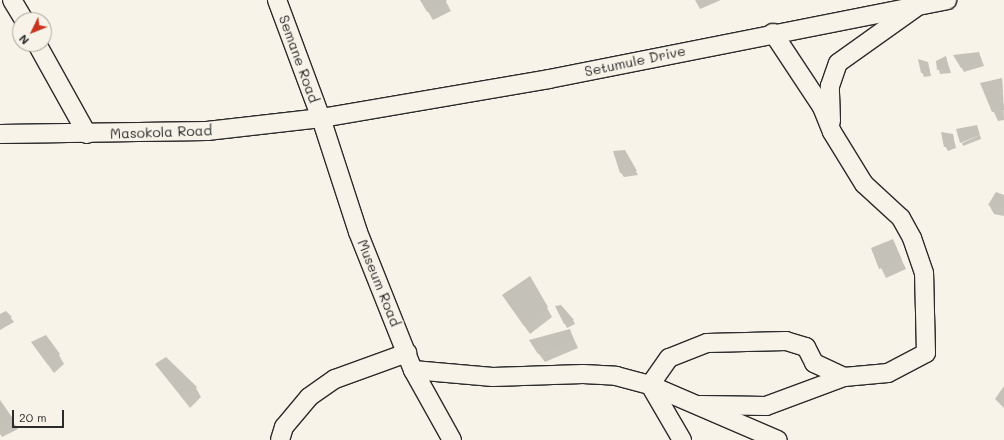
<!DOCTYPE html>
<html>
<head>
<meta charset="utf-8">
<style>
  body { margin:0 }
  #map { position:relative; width:1004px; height:440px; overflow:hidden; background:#f7f3e8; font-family:Mali,sans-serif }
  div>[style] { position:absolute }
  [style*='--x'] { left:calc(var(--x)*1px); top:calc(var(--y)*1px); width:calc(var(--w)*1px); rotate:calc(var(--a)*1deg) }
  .shadow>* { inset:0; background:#0003 }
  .building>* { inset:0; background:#c4c1b9 }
  .roads { filter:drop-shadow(1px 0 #2b2b2b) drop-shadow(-1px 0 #2b2b2b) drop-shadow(0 1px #2b2b2b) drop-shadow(0 -1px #2b2b2b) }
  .minor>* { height:18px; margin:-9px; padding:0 9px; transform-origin:9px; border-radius:9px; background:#f7f3e8 }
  span { translate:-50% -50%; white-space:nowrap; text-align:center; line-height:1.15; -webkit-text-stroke:3px #f7f3e8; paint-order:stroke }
  .street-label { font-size:14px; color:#2b2b2b }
  .north { position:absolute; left:12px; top:12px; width:40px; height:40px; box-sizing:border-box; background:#f7f3e8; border:1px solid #a5a39c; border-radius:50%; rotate:227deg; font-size:11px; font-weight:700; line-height:16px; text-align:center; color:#2b2b2b }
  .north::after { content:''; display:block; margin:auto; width:14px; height:18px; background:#c8321e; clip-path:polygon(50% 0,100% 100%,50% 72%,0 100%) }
  .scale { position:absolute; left:12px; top:410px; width:52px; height:18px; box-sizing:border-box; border:2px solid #2b2b2b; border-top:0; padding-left:5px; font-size:12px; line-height:14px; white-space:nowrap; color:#2b2b2b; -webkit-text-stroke:3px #f7f3e8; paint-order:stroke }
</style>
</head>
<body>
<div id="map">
  <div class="shadow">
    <i style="clip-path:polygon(421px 0,445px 0,451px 11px,433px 20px)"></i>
    <i style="clip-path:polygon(695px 0,721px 0,700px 9px)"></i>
    <i style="clip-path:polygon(979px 53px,984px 66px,964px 72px,955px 56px)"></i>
    <i style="clip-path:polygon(946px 58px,951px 73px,940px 74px,937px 61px)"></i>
    <i style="clip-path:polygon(928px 63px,931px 76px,924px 77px,922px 72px)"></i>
    <i style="clip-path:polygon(1002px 79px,1004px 120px,998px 121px,981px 84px)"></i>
    <i style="clip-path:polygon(953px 135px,956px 148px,948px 151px,945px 146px)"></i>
    <i style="clip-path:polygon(980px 135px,981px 139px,963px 146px,962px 143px)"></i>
    <i style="clip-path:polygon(624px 151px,638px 175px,624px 177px,621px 173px)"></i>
    <i style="clip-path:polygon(1004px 196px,1004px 216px,994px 214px,989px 205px)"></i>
    <i style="clip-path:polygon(892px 240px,906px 269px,886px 278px,872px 249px)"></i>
    <i style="clip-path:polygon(530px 277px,552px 317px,530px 334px,509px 304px)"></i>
    <i style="clip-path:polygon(556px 307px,573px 320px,575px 324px,567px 328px)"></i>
    <i style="clip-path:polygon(6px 312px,14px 322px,0 330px,0 315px)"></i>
    <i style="clip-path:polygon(570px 330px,578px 348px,545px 362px,535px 349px)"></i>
    <i style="clip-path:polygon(32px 343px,59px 355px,64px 364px,54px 373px)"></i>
    <i style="clip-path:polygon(156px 364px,196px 388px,201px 397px,190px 408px)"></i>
    <i style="clip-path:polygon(0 402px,18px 429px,2px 437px,0 434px)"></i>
  </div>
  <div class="building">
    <i style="clip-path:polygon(420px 0,446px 0,447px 1px,427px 12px)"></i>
    <i style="clip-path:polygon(979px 52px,982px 62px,961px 68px,953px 55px)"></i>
    <i style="clip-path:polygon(946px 56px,949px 69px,937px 70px,936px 61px)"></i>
    <i style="clip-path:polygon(918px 59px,928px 62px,930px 72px,921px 73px)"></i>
    <i style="clip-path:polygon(1002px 78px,1004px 110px,992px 112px,980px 83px)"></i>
    <i style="clip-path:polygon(977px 125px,980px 135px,960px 143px,956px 129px)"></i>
    <i style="clip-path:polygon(941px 132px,953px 134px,954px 144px,944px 147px)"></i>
    <i style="clip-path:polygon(625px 150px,637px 171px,620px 173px,613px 151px)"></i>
    <i style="clip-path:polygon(996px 192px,1004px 195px,1004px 209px,988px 205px)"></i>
    <i style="clip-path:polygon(893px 239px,902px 260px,879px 269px,871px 248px)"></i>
    <i style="clip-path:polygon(530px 276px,548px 307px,524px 326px,502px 295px)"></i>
    <i style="clip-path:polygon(561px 305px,574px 320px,564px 324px,555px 306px)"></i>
    <i style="clip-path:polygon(6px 311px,12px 317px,0 325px,0 314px)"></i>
    <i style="clip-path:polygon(570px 329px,573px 339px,538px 354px,529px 340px)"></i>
    <i style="clip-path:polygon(46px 335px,60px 354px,48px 365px,31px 342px)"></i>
    <i style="clip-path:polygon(166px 357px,197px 387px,184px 400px,155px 364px)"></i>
    <i style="clip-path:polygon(1004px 386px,1004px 408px,995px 399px)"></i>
    <i style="clip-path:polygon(0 400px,14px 420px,0 426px)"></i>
  </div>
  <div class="roads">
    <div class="minor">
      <i style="--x:12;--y:0;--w:23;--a:59"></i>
      <i style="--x:277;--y:0;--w:126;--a:69.6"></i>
      <i style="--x:321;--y:118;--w:120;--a:72"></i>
      <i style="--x:358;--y:232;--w:149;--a:68.3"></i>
      <i style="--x:413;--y:370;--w:80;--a:60.9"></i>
      <i style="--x:37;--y:44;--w:103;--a:60.9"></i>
      <i style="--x:831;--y:121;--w:35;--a:-92"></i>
      <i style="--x:830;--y:86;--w:24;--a:-71"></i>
      <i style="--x:838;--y:63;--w:95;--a:-35.5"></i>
      <i style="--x:0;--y:134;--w:207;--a:-0.8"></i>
      <i style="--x:207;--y:131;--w:115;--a:-6.5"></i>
      <i style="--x:321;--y:118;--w:231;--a:-9.7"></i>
      <i style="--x:549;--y:79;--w:406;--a:-11.2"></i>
      <i style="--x:413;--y:370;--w:80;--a:5"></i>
      <i style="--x:493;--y:377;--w:90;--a:-1.9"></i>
      <i style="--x:583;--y:374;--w:33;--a:3"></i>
      <i style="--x:616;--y:376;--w:35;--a:15"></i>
      <i style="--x:650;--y:385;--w:139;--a:23.3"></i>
      <i style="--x:700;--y:405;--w:66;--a:0.9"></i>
      <i style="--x:766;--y:406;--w:83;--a:-20.4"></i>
      <i style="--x:844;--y:377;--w:44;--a:-5.2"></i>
      <i style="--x:888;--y:373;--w:43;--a:-27.8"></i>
      <i style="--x:926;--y:353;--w:80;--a:-91.4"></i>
      <i style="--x:924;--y:273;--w:37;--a:-109"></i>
      <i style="--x:912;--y:238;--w:23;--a:-119"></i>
      <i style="--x:901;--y:218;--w:50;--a:-137.4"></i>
      <i style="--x:864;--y:184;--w:61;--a:-121.6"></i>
      <i style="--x:832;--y:132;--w:27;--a:-112"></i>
      <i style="--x:822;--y:107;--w:89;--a:-123.5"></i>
      <i style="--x:280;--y:440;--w:14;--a:-73"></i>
      <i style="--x:284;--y:427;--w:39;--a:-50"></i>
      <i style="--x:309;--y:397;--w:32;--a:-35"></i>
      <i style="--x:335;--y:379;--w:77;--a:-19.9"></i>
      <i style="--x:682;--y:440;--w:64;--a:-120.2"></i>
      <i style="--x:650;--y:385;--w:33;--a:-55"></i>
      <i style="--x:669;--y:358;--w:41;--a:-21.5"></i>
      <i style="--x:707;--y:343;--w:79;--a:-1.5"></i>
      <i style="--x:786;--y:341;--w:21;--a:17"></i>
      <i style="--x:806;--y:347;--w:18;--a:63"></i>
      <i style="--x:814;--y:363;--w:33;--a:25"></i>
    </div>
  </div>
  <div class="street-label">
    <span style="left:299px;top:59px;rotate:70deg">Semane Road</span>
    <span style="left:635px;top:61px;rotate:-12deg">Setumule Drive</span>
    <span style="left:161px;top:132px;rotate:-2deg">Masokola Road</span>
    <span style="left:379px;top:283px;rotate:68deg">Museum Road</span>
  </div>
  <div class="north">N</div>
  <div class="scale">20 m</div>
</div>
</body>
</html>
